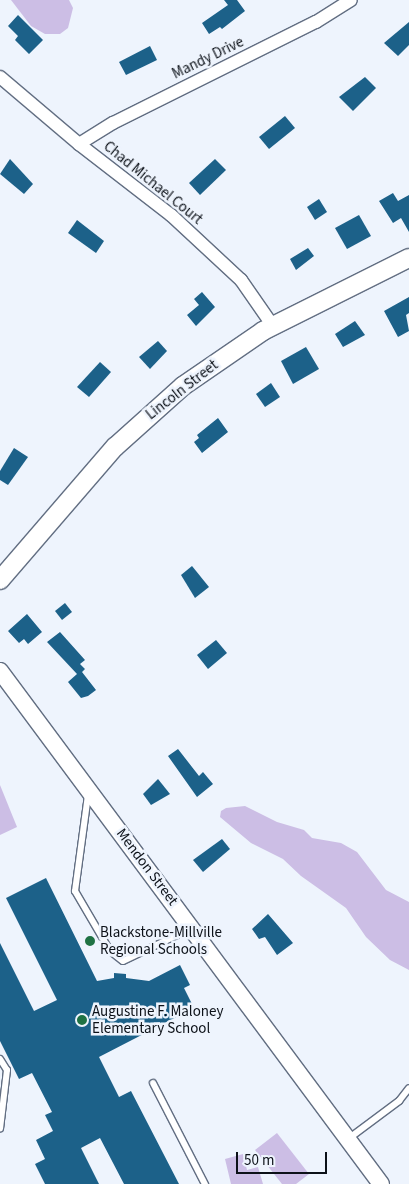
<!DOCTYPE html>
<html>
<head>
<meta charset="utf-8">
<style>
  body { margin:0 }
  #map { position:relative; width:409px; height:1184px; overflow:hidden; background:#eef4fd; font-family:"Source Sans 3",sans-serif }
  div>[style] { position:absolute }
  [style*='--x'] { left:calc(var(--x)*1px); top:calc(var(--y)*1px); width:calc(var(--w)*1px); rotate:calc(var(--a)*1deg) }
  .green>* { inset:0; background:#ccbee5 }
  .building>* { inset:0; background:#1c6189 }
  .roads { filter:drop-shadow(1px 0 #626e82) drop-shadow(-1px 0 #626e82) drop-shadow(0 1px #626e82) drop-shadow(0 -1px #626e82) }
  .service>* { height:6px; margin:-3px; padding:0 3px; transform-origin:3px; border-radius:3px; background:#fff }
  .minor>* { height:12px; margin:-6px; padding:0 6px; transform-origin:6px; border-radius:6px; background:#fff }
  .tertiary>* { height:16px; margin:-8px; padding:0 8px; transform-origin:8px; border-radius:8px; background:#fff }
  .secondary>* { height:18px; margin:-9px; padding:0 9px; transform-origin:9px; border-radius:9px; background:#fff }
  .dots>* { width:14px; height:14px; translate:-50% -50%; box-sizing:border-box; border:2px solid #eef4fd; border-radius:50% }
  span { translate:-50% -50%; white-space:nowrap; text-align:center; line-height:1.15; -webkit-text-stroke:5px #eef4fd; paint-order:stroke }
  .street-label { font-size:15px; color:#0c1118 }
  .poi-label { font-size:15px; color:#0c1118 }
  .left { translate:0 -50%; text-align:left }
  .scale { position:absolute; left:236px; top:1152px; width:91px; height:22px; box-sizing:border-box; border:2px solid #0c1118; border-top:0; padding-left:6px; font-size:15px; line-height:18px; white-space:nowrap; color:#0c1118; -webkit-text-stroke:4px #eef4fd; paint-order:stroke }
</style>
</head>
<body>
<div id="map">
  <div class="green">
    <i style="clip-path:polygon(11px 0,69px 0,73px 8px,68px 28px,60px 34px,45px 34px,31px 26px)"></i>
    <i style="clip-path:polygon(0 785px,17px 827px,0 835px)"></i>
    <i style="clip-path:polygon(245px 806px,277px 822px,304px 830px,312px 838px,341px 843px,357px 852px,386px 890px,409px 902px,409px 970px,390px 960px,366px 937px,346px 908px,301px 876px,283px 859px,251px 843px,220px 817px,221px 811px,226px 808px)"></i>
    <i style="clip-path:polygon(277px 1133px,309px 1174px,296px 1184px,282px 1184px,255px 1150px)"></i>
    <i style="clip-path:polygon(243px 1154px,247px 1170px,258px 1167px,263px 1184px,231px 1184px,225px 1159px)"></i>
  </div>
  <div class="building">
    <i style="clip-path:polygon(224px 0,237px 0,245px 11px,222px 29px,220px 27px,209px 34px,202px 23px,228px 5px)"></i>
    <i style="clip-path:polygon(18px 15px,43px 40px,29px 54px,15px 40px,18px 36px,8px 26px)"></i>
    <i style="clip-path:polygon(409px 22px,409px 45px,398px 56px,384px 43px)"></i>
    <i style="clip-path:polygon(150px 46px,157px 60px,126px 75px,119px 62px)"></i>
    <i style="clip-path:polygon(365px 77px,376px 88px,353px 111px,339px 97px)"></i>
    <i style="clip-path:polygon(285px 116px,295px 128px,269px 149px,259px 137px)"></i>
    <i style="clip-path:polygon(10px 159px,33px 184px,24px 194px,0 174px)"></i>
    <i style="clip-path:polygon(215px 159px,226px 170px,200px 195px,189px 183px)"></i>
    <i style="clip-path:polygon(393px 193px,398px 201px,409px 195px,409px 232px,401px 218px,393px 223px,379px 201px)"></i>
    <i style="clip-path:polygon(319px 199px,327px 212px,315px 220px,307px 207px)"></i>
    <i style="clip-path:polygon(359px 215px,371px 236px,347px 249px,335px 228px)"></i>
    <i style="clip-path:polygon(77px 220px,104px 241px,96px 253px,68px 233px)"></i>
    <i style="clip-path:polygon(308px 248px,314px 256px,296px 270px,290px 259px)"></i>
    <i style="clip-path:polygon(202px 292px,215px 307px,196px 326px,187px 315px,199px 305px,194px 299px)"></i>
    <i style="clip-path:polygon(409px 297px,409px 313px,406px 315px,409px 331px,398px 337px,384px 311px)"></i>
    <i style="clip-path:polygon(355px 321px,365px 335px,343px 347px,335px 334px)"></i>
    <i style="clip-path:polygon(158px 341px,167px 351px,150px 369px,139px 357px)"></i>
    <i style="clip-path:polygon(306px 347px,319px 369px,293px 384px,281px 361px)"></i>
    <i style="clip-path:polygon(100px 362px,111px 372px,89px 397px,77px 387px)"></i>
    <i style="clip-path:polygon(271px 383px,280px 397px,265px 407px,256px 394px)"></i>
    <i style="clip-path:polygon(218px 418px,228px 432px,202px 453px,194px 442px,199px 438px,197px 435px)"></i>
    <i style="clip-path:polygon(14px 448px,28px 457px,8px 485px,0 480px,0 471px)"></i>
    <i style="clip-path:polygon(192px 566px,209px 587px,195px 598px,181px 575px)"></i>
    <i style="clip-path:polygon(65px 603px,72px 612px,62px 620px,55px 611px)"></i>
    <i style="clip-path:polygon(27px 614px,42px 632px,28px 644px,24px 639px,19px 643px,8px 631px)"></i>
    <i style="clip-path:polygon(60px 632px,85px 660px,80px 664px,85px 669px,82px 672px,96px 690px,88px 696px,81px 698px,68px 682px,77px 674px,47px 642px)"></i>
    <i style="clip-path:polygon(216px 640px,227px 653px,208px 669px,197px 655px)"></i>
    <i style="clip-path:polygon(178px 749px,199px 776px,203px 772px,213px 784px,197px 797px,168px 756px)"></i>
    <i style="clip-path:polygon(158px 779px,170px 794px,151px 805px,143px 794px)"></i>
    <i style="clip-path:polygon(222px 839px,230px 849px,203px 872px,193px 860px)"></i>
    <i style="clip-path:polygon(46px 878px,97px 981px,114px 978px,114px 973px,126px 974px,126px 978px,149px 981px,180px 965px,190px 985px,184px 988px,194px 1008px,99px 1057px,119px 1097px,131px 1091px,179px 1184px,124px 1184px,100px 1138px,81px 1148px,99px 1184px,45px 1184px,35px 1164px,45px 1159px,36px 1140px,53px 1131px,45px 1115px,52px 1112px,32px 1073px,19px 1079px,0 1041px,0 943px,34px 1011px,57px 1000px,6px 898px)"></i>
    <i style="clip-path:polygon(268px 914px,293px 943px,277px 955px,265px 937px,259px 939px,252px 929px)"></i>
  </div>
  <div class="roads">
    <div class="service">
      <i style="--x:88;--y:795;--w:97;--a:97.7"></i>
      <i style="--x:75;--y:891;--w:69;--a:59.7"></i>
      <i style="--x:110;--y:951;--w:16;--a:38"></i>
      <i style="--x:123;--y:961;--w:74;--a:-25.5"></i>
      <i style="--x:0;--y:1059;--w:13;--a:58"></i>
      <i style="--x:7;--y:1070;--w:59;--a:96.8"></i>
      <i style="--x:153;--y:1083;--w:114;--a:62.8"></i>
      <i style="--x:348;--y:1139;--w:64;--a:-36.7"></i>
      <i style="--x:399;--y:1101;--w:16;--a:-52"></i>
    </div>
    <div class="minor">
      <i style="--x:0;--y:77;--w:104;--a:40.3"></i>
      <i style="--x:79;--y:144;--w:116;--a:37.7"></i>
      <i style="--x:171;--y:215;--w:96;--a:42.9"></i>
      <i style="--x:241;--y:280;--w:56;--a:55.2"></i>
      <i style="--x:79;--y:144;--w:40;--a:-32"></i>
      <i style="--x:113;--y:123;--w:227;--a:-26.5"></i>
      <i style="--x:316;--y:22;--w:41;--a:-32.2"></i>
    </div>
    <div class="tertiary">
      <i style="--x:0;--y:671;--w:639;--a:53.4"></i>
    </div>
    <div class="secondary">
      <i style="--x:0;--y:580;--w:176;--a:-49.2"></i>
      <i style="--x:115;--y:447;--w:91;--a:-41.9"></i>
      <i style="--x:183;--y:386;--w:97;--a:-34.5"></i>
      <i style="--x:263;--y:331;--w:163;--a:-26.6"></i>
    </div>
  </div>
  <div class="dots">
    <i style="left:90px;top:941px;background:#1f7244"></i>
    <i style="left:82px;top:1020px;background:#1f7244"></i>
  </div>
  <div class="street-label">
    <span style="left:208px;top:58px;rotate:-26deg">Mandy Drive</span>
    <span style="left:153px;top:183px;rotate:39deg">Chad Michael Court</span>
    <span style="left:182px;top:390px;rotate:-38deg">Lincoln Street</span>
    <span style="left:147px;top:867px;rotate:53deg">Mendon Street</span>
  </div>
  <div class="poi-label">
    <span class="left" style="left:100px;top:941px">Blackstone-Millville<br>Regional Schools</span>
    <span class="left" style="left:92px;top:1020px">Augustine F. Maloney<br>Elementary School</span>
  </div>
  <div class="scale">50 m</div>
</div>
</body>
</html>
